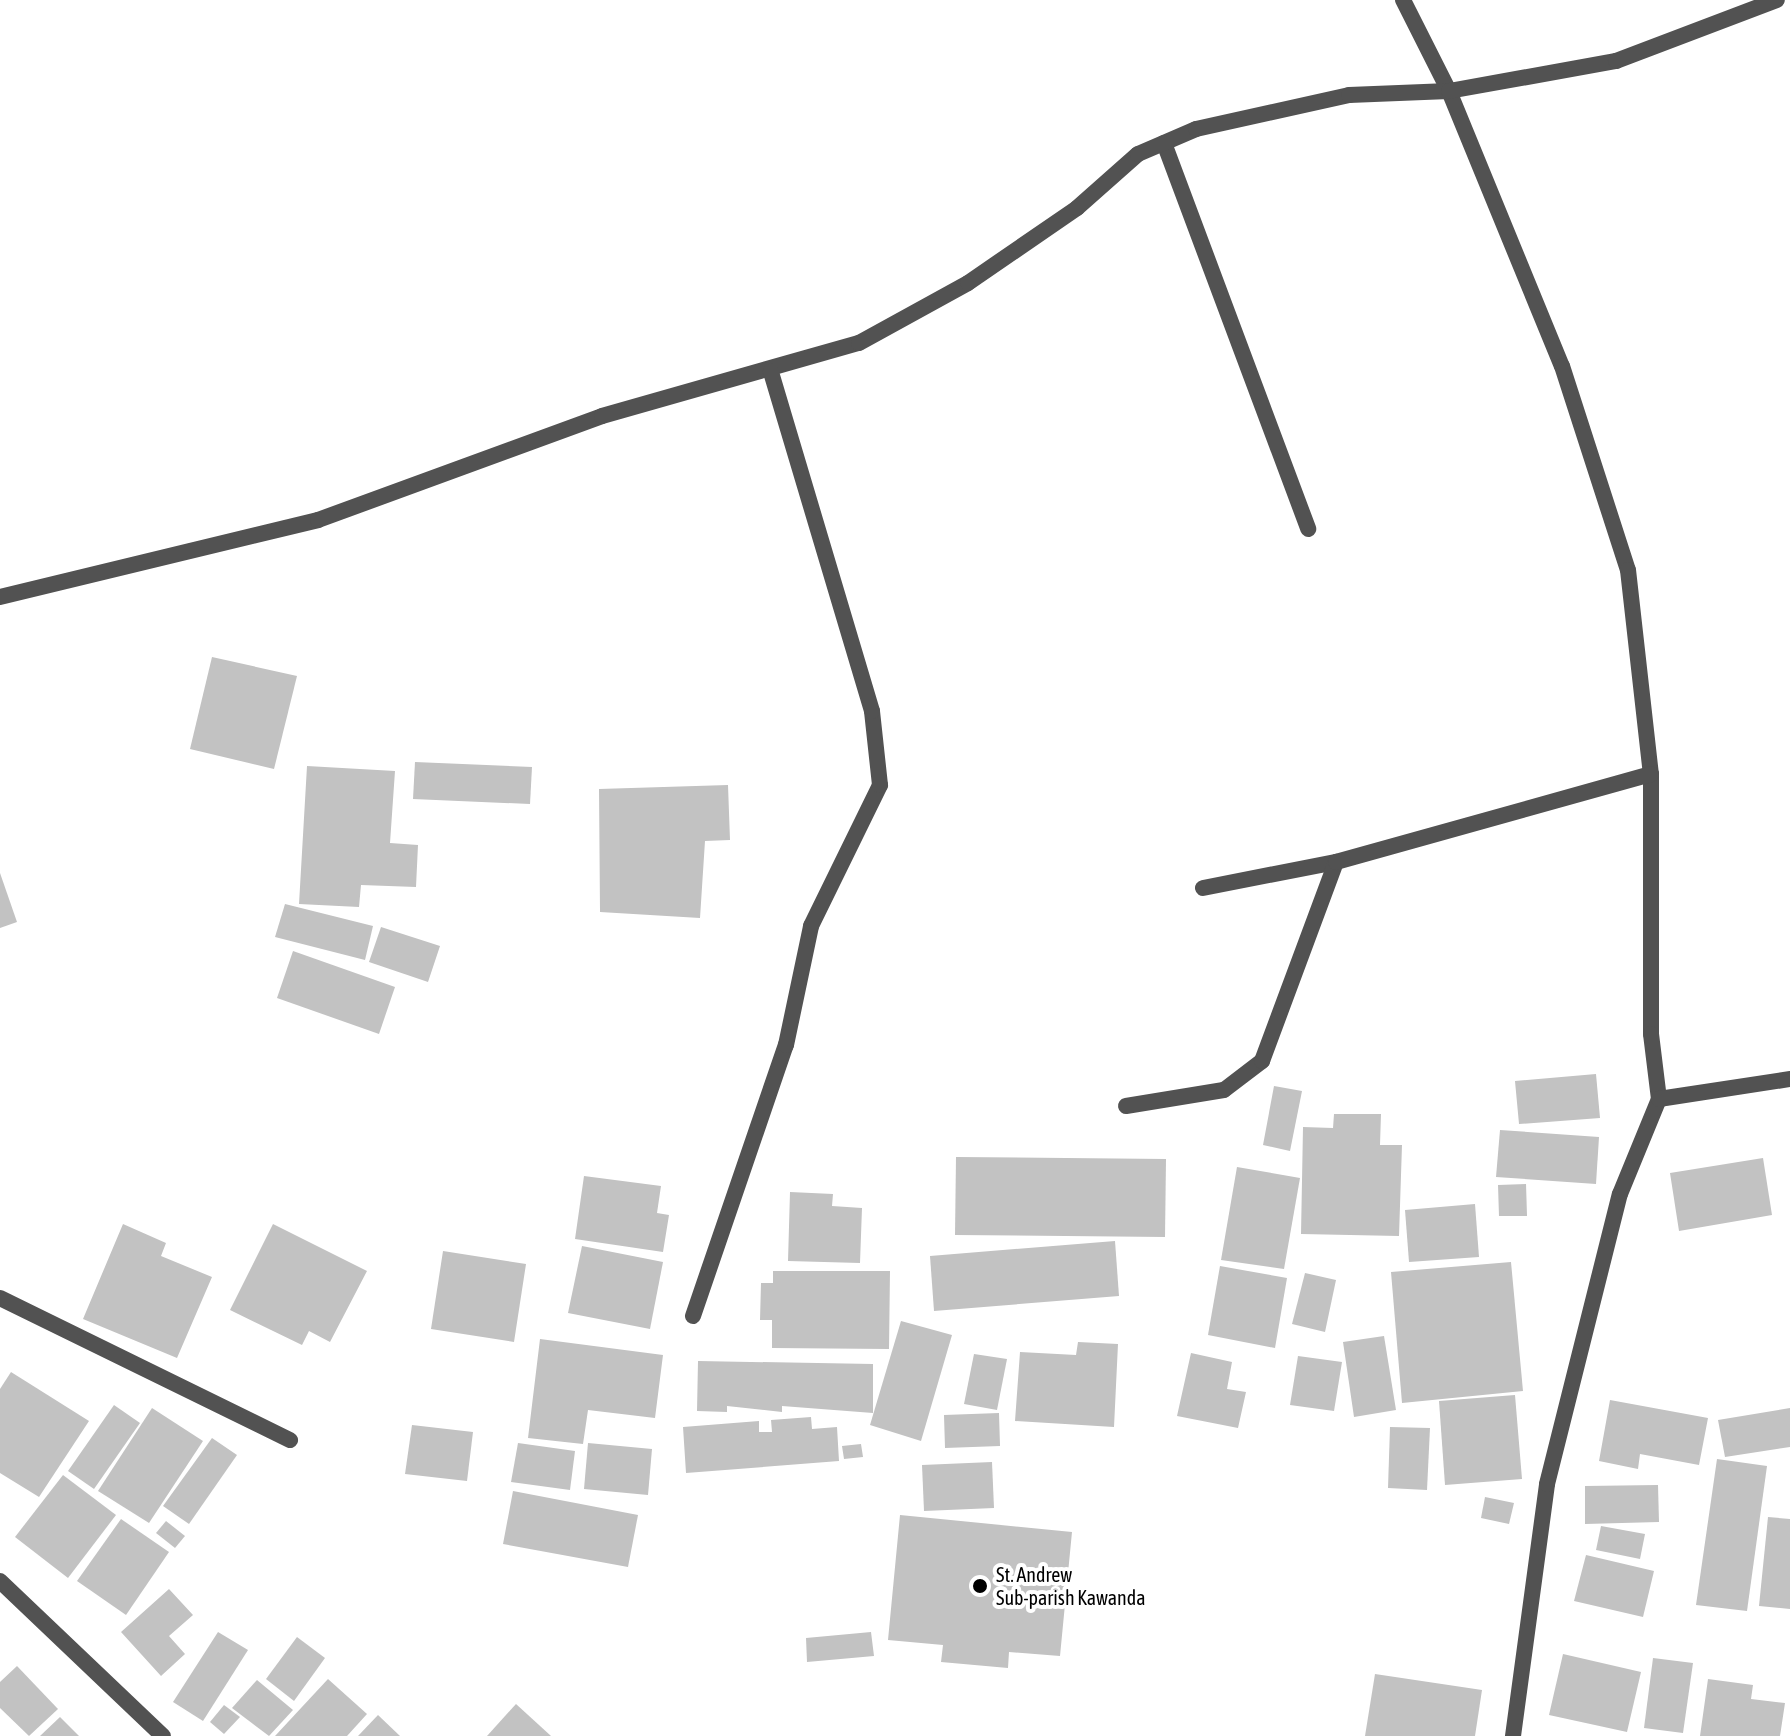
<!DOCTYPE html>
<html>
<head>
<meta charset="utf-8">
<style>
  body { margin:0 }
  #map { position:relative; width:1790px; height:1736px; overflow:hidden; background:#fff; font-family:"Asap Condensed",sans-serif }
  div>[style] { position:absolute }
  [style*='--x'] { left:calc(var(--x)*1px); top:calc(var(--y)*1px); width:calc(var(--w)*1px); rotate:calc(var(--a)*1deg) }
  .building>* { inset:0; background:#c2c2c2 }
  .street>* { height:16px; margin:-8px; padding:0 8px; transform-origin:8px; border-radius:8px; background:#525252 }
  .dots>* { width:22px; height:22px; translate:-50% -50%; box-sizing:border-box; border:4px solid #fff; border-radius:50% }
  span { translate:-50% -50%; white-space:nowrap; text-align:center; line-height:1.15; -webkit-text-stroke:8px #fff; paint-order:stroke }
  .poi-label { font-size:20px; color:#000 }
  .left { translate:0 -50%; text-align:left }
</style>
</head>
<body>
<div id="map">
  <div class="building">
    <i style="clip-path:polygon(212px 657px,297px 676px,274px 769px,190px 749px)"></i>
    <i style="clip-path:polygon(415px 762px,532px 767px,530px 804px,413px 799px)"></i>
    <i style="clip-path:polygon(307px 766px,395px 771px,390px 843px,418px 845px,416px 887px,361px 885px,359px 907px,299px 904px)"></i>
    <i style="clip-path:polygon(728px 785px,730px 840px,705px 841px,700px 918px,600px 912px,599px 789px)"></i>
    <i style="clip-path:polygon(0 873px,17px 922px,0 928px)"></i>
    <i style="clip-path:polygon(285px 904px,373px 926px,365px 960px,275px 937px)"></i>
    <i style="clip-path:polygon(381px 927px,440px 946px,428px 982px,369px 962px)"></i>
    <i style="clip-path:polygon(293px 951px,395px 987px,379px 1034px,277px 998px)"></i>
    <i style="clip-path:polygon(1596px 1074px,1600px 1118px,1519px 1124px,1515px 1081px)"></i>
    <i style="clip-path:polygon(1274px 1086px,1302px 1091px,1290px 1151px,1263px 1145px)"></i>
    <i style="clip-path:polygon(1334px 1114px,1381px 1114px,1380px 1145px,1402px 1145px,1399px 1236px,1301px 1234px,1303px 1127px,1333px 1128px)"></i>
    <i style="clip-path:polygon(1500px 1130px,1599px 1137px,1596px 1184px,1496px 1177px)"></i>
    <i style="clip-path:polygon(956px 1157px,1166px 1159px,1165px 1237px,955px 1235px)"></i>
    <i style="clip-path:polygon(1763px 1158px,1772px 1215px,1679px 1231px,1670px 1173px)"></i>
    <i style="clip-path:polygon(1237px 1167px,1300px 1178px,1284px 1269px,1221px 1260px)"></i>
    <i style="clip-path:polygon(584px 1176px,661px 1186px,657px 1213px,669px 1215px,663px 1252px,575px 1239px)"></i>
    <i style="clip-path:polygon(1526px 1184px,1527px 1216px,1499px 1216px,1498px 1185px)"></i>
    <i style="clip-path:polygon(790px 1192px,833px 1194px,832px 1206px,862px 1208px,860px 1263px,788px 1261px)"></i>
    <i style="clip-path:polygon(1475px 1204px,1479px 1257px,1409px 1262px,1405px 1210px)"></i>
    <i style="clip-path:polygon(123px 1224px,166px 1243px,161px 1256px,212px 1277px,177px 1358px,83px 1319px)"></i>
    <i style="clip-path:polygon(273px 1224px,367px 1271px,330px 1342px,309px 1331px,302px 1345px,230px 1310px)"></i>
    <i style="clip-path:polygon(1115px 1241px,1119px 1296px,934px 1311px,930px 1256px)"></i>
    <i style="clip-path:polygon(582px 1246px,663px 1262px,650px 1329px,568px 1313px)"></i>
    <i style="clip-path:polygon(443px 1251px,526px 1264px,514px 1342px,431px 1329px)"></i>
    <i style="clip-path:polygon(1511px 1262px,1523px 1391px,1402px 1403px,1391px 1272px)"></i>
    <i style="clip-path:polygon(1220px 1266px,1287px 1278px,1275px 1348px,1208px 1335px)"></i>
    <i style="clip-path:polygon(773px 1271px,890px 1271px,889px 1349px,772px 1348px,772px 1320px,760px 1320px,761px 1283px,773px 1283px)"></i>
    <i style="clip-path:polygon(1305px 1273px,1336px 1280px,1325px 1332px,1292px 1324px)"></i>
    <i style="clip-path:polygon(901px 1321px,952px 1335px,921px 1441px,870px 1425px)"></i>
    <i style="clip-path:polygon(1384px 1336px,1396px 1410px,1354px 1417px,1343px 1342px)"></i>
    <i style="clip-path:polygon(540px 1339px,663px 1355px,655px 1418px,588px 1410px,583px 1444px,528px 1438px)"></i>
    <i style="clip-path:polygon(1078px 1342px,1118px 1344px,1114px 1427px,1015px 1421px,1020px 1352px,1076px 1355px)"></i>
    <i style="clip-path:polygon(1191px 1353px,1232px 1362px,1227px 1389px,1246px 1392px,1238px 1428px,1177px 1416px)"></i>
    <i style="clip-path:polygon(974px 1354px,1007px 1359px,997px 1410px,964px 1404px)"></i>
    <i style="clip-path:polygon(1298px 1356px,1342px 1362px,1334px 1411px,1290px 1405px)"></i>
    <i style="clip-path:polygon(698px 1361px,873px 1364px,873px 1413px,782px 1406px,782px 1412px,727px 1406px,727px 1412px,697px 1411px)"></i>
    <i style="clip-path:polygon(11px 1372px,89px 1421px,39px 1497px,0 1473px,0 1389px)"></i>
    <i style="clip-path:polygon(1515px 1395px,1522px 1479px,1445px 1485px,1439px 1401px)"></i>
    <i style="clip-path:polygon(1610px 1400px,1708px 1418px,1699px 1465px,1640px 1454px,1638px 1469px,1599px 1461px)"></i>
    <i style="clip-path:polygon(114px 1405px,140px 1423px,94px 1489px,68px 1471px)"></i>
    <i style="clip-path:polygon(152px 1408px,203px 1441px,149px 1523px,98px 1491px)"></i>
    <i style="clip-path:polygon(1790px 1408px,1790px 1447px,1725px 1457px,1718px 1420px)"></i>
    <i style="clip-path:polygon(999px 1413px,1000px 1446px,945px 1448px,944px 1415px)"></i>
    <i style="clip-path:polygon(811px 1417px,812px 1429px,837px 1427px,839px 1461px,686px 1473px,683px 1427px,759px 1421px,759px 1432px,772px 1432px,771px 1420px)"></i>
    <i style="clip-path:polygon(412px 1425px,473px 1432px,467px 1481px,405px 1474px)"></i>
    <i style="clip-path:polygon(1390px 1427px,1430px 1428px,1427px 1490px,1388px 1488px)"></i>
    <i style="clip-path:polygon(212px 1438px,237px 1455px,189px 1524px,163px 1506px)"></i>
    <i style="clip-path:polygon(518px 1443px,575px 1451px,570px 1490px,511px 1482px)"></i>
    <i style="clip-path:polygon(588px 1443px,652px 1449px,648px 1495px,584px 1489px)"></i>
    <i style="clip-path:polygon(861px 1444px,863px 1457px,844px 1459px,842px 1446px)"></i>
    <i style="clip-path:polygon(1717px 1459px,1767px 1466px,1747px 1611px,1696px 1605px)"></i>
    <i style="clip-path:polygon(992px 1462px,994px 1508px,924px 1511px,922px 1465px)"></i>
    <i style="clip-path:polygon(63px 1475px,116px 1515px,68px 1578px,15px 1537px)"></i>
    <i style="clip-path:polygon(1658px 1485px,1659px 1522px,1585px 1524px,1585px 1486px)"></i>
    <i style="clip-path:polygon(513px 1491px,638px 1515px,628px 1567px,503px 1544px)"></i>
    <i style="clip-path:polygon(1485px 1497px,1514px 1503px,1509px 1524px,1481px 1518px)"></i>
    <i style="clip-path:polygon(900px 1515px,1072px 1532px,1060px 1656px,1009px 1652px,1008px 1668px,941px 1662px,943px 1645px,888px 1640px)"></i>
    <i style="clip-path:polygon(1768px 1517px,1790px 1519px,1790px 1609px,1759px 1606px)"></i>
    <i style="clip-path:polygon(121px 1519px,169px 1552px,126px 1615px,77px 1581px)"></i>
    <i style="clip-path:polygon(166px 1521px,185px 1536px,175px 1548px,156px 1533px)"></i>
    <i style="clip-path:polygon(1601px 1526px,1645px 1534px,1640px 1559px,1596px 1550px)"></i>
    <i style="clip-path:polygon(1586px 1555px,1654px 1571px,1643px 1617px,1574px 1601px)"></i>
    <i style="clip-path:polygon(169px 1589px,193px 1615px,169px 1636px,185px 1654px,161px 1676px,121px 1632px)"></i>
    <i style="clip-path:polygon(218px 1632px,248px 1650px,203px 1721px,173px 1702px)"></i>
    <i style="clip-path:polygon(871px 1632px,874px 1656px,807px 1662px,806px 1638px)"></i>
    <i style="clip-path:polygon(297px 1637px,325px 1658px,294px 1701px,266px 1679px)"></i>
    <i style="clip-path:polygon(1563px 1654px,1641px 1672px,1627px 1732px,1549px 1715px)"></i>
    <i style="clip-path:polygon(1653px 1658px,1693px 1663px,1683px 1733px,1644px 1728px)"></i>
    <i style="clip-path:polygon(17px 1666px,58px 1709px,29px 1736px,0 1708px,0 1682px)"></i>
    <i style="clip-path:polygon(1375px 1674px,1482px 1690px,1475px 1736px,1365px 1736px)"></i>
    <i style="clip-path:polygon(328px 1679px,367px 1714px,347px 1736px,275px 1736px)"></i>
    <i style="clip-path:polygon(1708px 1679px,1753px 1685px,1751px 1699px,1785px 1703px,1780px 1736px,1700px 1736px)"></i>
    <i style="clip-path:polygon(257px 1680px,293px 1710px,269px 1736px,232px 1708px)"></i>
    <i style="clip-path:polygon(516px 1704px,551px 1736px,487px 1736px)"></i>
    <i style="clip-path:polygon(224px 1705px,240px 1717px,224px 1734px,210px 1722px)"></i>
    <i style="clip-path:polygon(378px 1715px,400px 1736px,358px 1736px)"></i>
    <i style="clip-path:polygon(60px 1717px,79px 1736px,40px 1736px)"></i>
  </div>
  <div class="street">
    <i style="--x:1403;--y:0;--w:102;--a:63.2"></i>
    <i style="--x:1449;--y:91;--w:297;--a:67.7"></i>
    <i style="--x:1562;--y:366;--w:214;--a:72.1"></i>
    <i style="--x:1628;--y:570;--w:205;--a:83.6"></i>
    <i style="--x:1651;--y:774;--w:260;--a:90"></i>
    <i style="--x:1651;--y:1034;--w:65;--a:83"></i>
    <i style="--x:1164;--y:143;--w:412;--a:69.5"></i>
    <i style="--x:0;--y:597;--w:327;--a:-13.6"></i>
    <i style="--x:318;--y:520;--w:302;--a:-20.1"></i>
    <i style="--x:602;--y:416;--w:267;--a:-15.9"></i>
    <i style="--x:859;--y:343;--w:124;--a:-28.8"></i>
    <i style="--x:968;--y:283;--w:132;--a:-34.5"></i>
    <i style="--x:1077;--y:208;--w:81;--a:-41.5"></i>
    <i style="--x:1138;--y:154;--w:63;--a:-23.3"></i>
    <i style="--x:1196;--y:129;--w:157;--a:-12.5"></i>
    <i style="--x:1349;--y:95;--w:100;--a:-2.3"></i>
    <i style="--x:1449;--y:91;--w:170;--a:-10.2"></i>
    <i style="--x:1616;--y:61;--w:172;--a:-20.8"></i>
    <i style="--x:1203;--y:888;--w:136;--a:-11.1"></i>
    <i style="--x:1126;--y:1106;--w:99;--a:-9.3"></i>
    <i style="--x:1224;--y:1090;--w:48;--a:-37.3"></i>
    <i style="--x:1262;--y:1061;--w:212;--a:-69.6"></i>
    <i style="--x:1336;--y:862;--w:327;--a:-15.6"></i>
    <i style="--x:0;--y:1298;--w:323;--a:26.1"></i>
    <i style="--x:693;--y:1316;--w:287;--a:-71.1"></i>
    <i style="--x:786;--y:1045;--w:122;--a:-78.1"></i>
    <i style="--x:811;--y:926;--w:157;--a:-63.9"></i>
    <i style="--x:880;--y:785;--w:74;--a:-96.2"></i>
    <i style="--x:872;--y:711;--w:354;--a:-106.6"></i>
    <i style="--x:0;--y:1581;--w:225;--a:43.6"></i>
    <i style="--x:1513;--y:1736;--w:254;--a:-82.3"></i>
    <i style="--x:1547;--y:1484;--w:299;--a:-75.9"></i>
    <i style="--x:1620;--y:1194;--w:103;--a:-67.7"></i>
    <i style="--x:1659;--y:1099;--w:133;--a:-8.7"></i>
  </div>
  <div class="dots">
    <i style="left:980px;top:1586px;background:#000"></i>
  </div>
  <div class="poi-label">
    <span class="left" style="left:996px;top:1586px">St. Andrew<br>Sub-parish Kawanda</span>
  </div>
</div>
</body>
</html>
